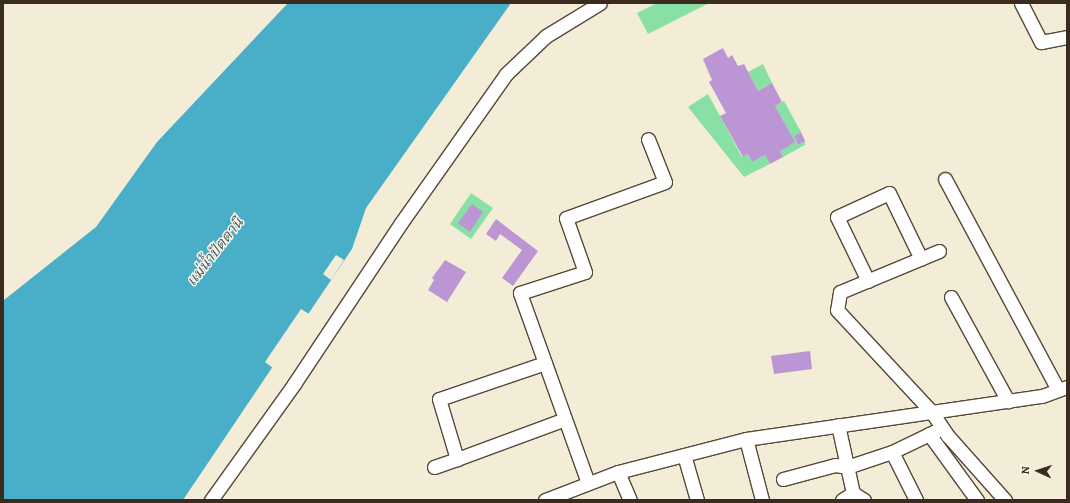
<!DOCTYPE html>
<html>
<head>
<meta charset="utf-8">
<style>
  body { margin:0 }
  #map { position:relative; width:1070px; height:503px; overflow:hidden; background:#f3edd7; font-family:Alegreya,"Noto Serif Thai",serif }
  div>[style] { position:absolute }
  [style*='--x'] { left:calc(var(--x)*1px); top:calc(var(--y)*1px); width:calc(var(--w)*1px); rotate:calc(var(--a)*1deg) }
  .green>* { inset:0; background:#88e0a5 }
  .water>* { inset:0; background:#49afc8 }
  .pier>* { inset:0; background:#f3edd7 }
  .building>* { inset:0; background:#bc95d5 }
  .roads { filter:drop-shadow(1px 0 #57473a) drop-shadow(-1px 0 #57473a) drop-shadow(0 1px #57473a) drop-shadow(0 -1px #57473a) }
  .minor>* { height:13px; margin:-6.5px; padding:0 6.5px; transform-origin:6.5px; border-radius:6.5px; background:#fff }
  span { translate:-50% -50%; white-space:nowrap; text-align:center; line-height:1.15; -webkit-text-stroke:3px #fbf7ec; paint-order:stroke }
  .water-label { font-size:15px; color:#40595a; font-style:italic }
  .frame { position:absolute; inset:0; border:4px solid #3b2a1e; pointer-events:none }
  .north { position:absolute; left:1018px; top:451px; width:40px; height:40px; -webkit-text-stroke:3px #fbf7ec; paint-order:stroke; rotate:273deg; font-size:11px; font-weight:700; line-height:16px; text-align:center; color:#3b2a1e }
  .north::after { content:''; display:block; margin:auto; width:14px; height:18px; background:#3b2a1e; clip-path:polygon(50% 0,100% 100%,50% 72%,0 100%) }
</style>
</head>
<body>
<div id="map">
  <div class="green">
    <i style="clip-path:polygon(657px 3px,709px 3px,648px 34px,637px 13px)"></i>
    <i style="clip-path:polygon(763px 64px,772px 83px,758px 91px,748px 72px)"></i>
    <i style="clip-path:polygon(708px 94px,742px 157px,748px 154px,752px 162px,765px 155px,770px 164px,744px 177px,688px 107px)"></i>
    <i style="clip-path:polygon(784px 101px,801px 132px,794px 136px,798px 145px,805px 141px,805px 145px,783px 157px,780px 151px,781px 131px,787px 128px,775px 106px)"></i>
    <i style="clip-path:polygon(471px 193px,493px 208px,471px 239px,450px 224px)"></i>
  </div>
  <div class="water">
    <i style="clip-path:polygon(288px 3px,511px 3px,366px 208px,352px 249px,183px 500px,3px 500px,4px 300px,96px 227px,157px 142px)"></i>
  </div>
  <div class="pier">
    <i style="clip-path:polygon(336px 255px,344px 260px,331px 280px,323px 274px)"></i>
    <i style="clip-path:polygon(301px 309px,309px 314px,273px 368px,265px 362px)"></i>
  </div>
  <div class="building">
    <i style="clip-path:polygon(723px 48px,728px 58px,732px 55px,738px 66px,744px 64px,758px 91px,772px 83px,782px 102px,775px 106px,795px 142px,780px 151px,783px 157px,770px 164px,765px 155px,752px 162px,748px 154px,743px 157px,720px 116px,726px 113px,709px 82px,712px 80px,703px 59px)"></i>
    <i style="clip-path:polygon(801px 132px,805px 141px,798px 145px,794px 136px)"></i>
    <i style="clip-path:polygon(472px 204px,483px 212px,470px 232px,458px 223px)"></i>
    <i style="clip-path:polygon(496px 219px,538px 251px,513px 286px,502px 278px,522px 250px,500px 234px,496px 241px,486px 234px)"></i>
    <i style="clip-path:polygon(445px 260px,466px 272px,447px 302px,428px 290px,434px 280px,432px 278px)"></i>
    <i style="clip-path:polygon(810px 351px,812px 369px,774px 374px,771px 356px)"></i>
  </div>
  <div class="roads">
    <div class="minor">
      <i style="--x:1021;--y:3;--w:44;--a:62.9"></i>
      <i style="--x:1041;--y:42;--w:26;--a:-11"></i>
      <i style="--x:945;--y:179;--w:239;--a:61.8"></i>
      <i style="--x:939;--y:251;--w:107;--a:157.5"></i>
      <i style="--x:840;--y:292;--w:18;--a:99"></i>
      <i style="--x:837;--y:310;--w:138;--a:47.1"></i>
      <i style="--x:931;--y:411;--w:30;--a:56"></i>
      <i style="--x:948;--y:436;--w:86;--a:48.3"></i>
      <i style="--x:868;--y:281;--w:71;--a:-115.8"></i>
      <i style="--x:837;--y:217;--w:57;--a:-24.8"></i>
      <i style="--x:889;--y:193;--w:73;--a:64.1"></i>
      <i style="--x:951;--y:297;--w:119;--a:61.3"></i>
      <i style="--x:545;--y:363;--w:112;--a:161.2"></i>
      <i style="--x:439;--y:399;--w:63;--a:73.3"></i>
      <i style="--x:457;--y:459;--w:115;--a:-20.3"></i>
      <i style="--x:838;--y:425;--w:70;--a:77.6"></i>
      <i style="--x:853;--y:493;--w:13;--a:32"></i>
      <i style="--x:929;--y:434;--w:82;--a:54"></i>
      <i style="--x:746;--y:439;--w:63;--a:75.3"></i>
      <i style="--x:892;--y:452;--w:54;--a:63.4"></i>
      <i style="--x:684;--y:455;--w:47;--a:73.9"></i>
      <i style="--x:434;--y:467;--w:24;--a:-19"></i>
      <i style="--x:618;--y:472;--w:30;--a:67"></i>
      <i style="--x:783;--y:479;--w:54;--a:-15.1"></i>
      <i style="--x:835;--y:465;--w:12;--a:9"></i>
      <i style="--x:847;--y:467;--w:47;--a:-18.4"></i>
      <i style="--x:892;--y:452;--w:55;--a:-25.6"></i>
      <i style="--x:588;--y:483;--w:202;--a:-109.7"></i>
      <i style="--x:520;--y:293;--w:68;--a:-17.9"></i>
      <i style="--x:585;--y:272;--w:57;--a:-109.4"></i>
      <i style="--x:566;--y:218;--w:105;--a:-20"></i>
      <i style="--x:665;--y:182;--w:46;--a:-111.6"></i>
      <i style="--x:211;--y:500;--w:143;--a:-54.4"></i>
      <i style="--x:294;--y:384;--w:193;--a:-56.4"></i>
      <i style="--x:401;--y:223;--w:182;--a:-54.8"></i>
      <i style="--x:506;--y:74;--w:55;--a:-43.5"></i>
      <i style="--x:546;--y:36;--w:63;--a:-31.4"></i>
      <i style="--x:545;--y:500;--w:78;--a:-21"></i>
      <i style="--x:618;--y:472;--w:132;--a:-14.5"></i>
      <i style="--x:746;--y:439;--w:299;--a:-8.3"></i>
      <i style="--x:1042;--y:396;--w:27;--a:-20"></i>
      <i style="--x:842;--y:500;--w:13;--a:-32"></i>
    </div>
  </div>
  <div class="water-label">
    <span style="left:215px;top:252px;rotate:-52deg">แม่น้ำปัตตานี</span>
  </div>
  <div class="frame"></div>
  <div class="north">N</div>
</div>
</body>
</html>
